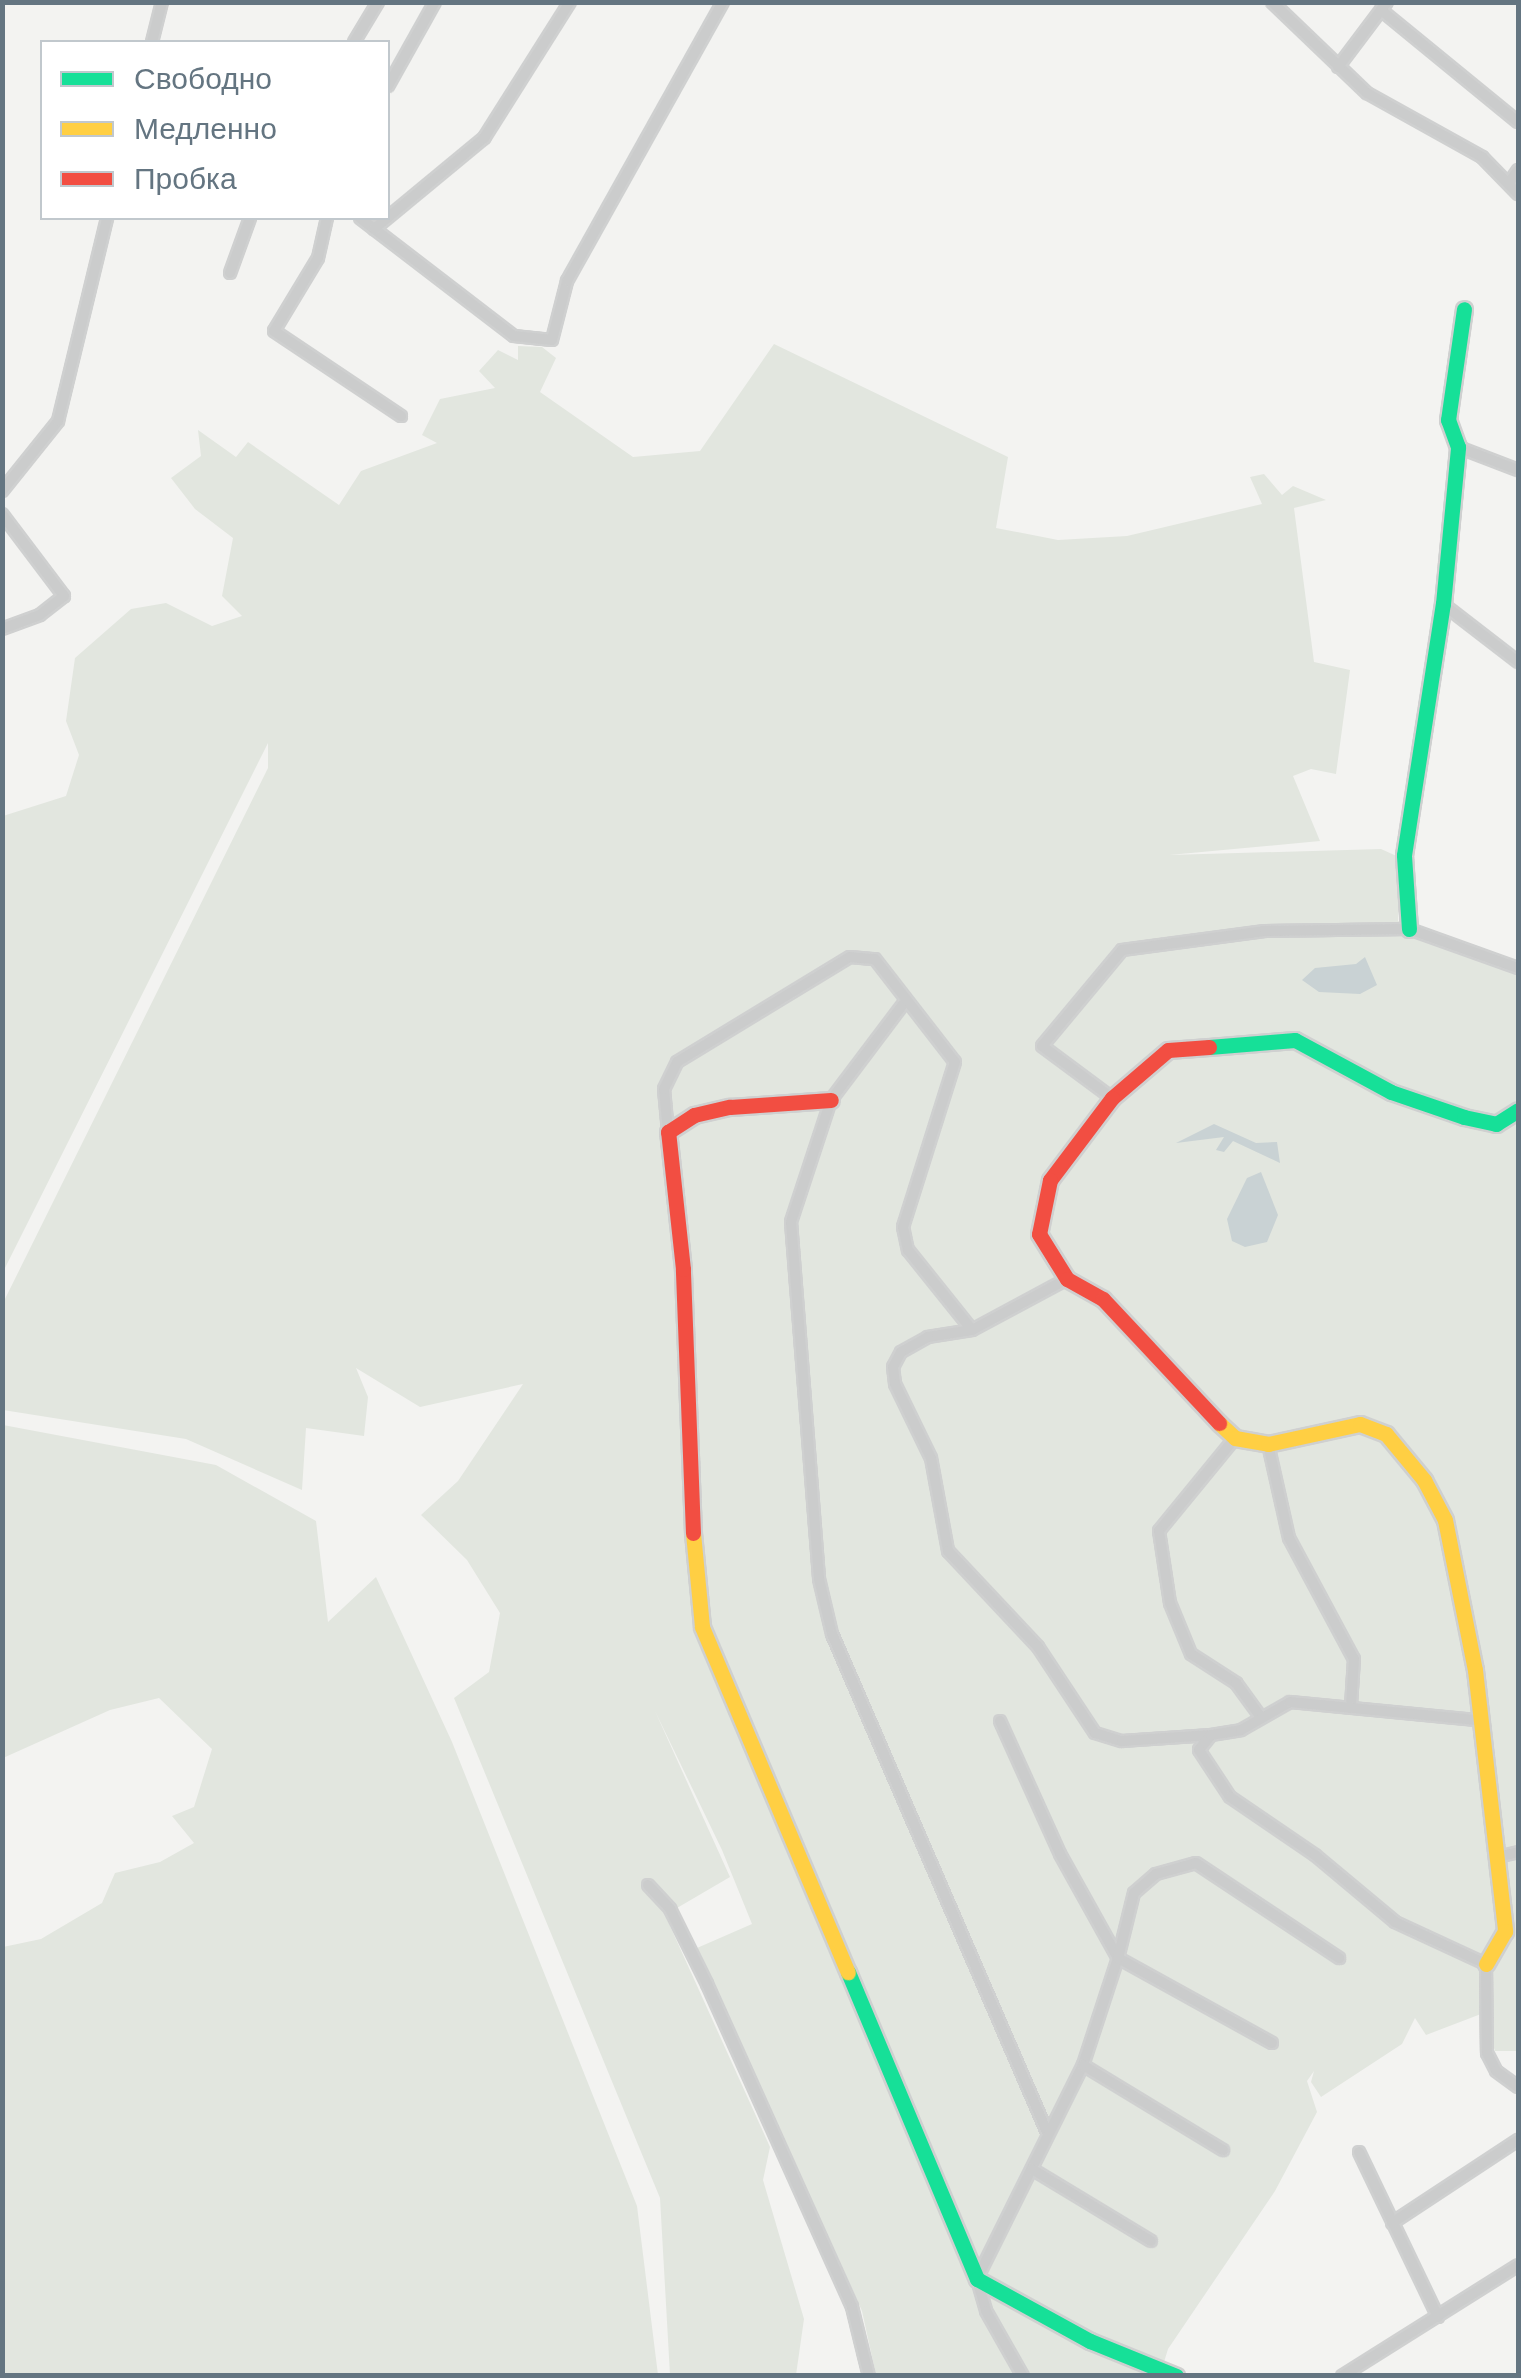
<!DOCTYPE html>
<html>
<head>
<meta charset="utf-8">
<style>
  body { margin:0 }
  #map { position:relative; width:1521px; height:2378px; overflow:hidden; background:#f3f3f1; font-family:Helvetica,sans-serif }
  div>[style] { position:absolute }
  [style*='--x'] { left:calc(var(--x)*1px); top:calc(var(--y)*1px); width:calc(var(--w)*1px); rotate:calc(var(--a)*1deg) }
  .green>* { inset:0; background:#e2e6df }
  .water>* { inset:0; background:#c9d2d4 }
  .roads { filter:drop-shadow(2px 0 #cfd0d0) drop-shadow(-2px 0 #cfd0d0) drop-shadow(0 2px #cfd0d0) drop-shadow(0 -2px #cfd0d0) }
  .street>* { height:10px; margin:-5px; padding:0 5px; transform-origin:5px; border-radius:5px; background:#cbcccc }
  .fast>* { height:15px; margin:-7.5px; padding:0 7.5px; transform-origin:7.5px; border-radius:7.5px; background:#16e098 }
  .slow>* { height:15px; margin:-7.5px; padding:0 7.5px; transform-origin:7.5px; border-radius:7.5px; background:#ffcf43 }
  .jam>* { height:15px; margin:-7.5px; padding:0 7.5px; transform-origin:7.5px; border-radius:7.5px; background:#f24e42 }
  span { translate:-50% -50%; white-space:nowrap; text-align:center; line-height:1.15; -webkit-text-stroke:10px #fff; paint-order:stroke }
  .frame { position:absolute; inset:0; border:5px solid #647581; pointer-events:none }
  .legend { position:absolute; left:40px; top:40px; width:350px; height:180px; box-sizing:border-box; background:#fff; border:2px solid #c1c8cd; margin:0; padding:12px 18px; list-style:none; font-size:30px; color:#647581 }
  .legend li { display:flex; align-items:center; gap:20px; height:50px }
  .legend b { width:50px; border:2px solid #c1c8cd }
</style>
</head>
<body>
<div id="map">
  <div class="green">
    <i style="clip-path:polygon(774px 344px,1008px 457px,996px 528px,1058px 540px,1127px 536px,1262px 504px,1250px 477px,1264px 474px,1282px 495px,1293px 486px,1326px 500px,1294px 508px,1314px 662px,1350px 670px,1336px 774px,1311px 769px,1293px 776px,1320px 841px,1169px 855px,1381px 849px,1401px 858px,1398px 921px,1518px 962px,1518px 2051px,1495px 2051px,1481px 2014px,1426px 2035px,1415px 2018px,1402px 2044px,1321px 2097px,1311px 2082px,1314px 2071px,1307px 2081px,1317px 2112px,1275px 2191px,1168px 2349px,1160px 2375px,876px 2375px,862px 2311px,697px 1948px,752px 1924px,722px 1850px,655px 1711px,730px 1877px,665px 1915px,770px 2147px,763px 2180px,804px 2319px,796px 2375px,670px 2375px,660px 2198px,454px 1698px,489px 1672px,500px 1613px,467px 1560px,421px 1515px,458px 1481px,523px 1384px,420px 1407px,356px 1368px,368px 1397px,364px 1436px,306px 1428px,302px 1490px,186px 1439px,3px 1410px,3px 1303px,268px 768px,268px 743px,3px 1272px,3px 816px,66px 796px,79px 755px,66px 721px,75px 658px,131px 609px,166px 603px,212px 626px,242px 616px,222px 596px,233px 538px,195px 509px,171px 478px,201px 456px,198px 430px,236px 457px,248px 442px,339px 505px,361px 471px,437px 443px,422px 435px,440px 399px,495px 388px,479px 371px,498px 350px,518px 360px,518px 346px,542px 347px,556px 358px,540px 392px,633px 457px,700px 451px)"></i>
    <i style="clip-path:polygon(3px 1425px,216px 1465px,316px 1521px,328px 1622px,376px 1577px,452px 1742px,637px 2206px,658px 2375px,3px 2375px,3px 1947px,41px 1939px,102px 1903px,115px 1873px,160px 1862px,194px 1843px,172px 1816px,194px 1807px,212px 1749px,159px 1698px,110px 1710px,3px 1758px)"></i>
  </div>
  <div class="water">
    <i style="clip-path:polygon(1365px 957px,1377px 985px,1360px 994px,1319px 992px,1302px 980px,1315px 968px,1356px 964px)"></i>
    <i style="clip-path:polygon(1214px 1124px,1256px 1143px,1277px 1142px,1280px 1163px,1233px 1141px,1224px 1152px,1216px 1150px,1224px 1137px,1176px 1143px)"></i>
    <i style="clip-path:polygon(1261px 1172px,1278px 1215px,1267px 1242px,1245px 1247px,1232px 1241px,1227px 1219px,1247px 1178px)"></i>
  </div>
  <div class="roads">
    <div class="street">
      <i style="--x:1272;--y:2;--w:132;--a:43.8"></i>
      <i style="--x:1367;--y:93;--w:132;--a:29.1"></i>
      <i style="--x:1482;--y:157;--w:52;--a:45.8"></i>
      <i style="--x:1381;--y:10;--w:177;--a:39.3"></i>
      <i style="--x:152;--y:42;--w:41;--a:-76"></i>
      <i style="--x:354;--y:42;--w:47;--a:-59"></i>
      <i style="--x:1338;--y:67;--w:81;--a:-53"></i>
      <i style="--x:388;--y:86;--w:96;--a:-60.8"></i>
      <i style="--x:1509;--y:183;--w:16;--a:-55"></i>
      <i style="--x:327;--y:218;--w:41;--a:102.7"></i>
      <i style="--x:318;--y:258;--w:85;--a:121.1"></i>
      <i style="--x:274;--y:331;--w:153;--a:33.8"></i>
      <i style="--x:360;--y:218;--w:194;--a:37.5"></i>
      <i style="--x:514;--y:336;--w:38;--a:6"></i>
      <i style="--x:552;--y:340;--w:61;--a:-75.7"></i>
      <i style="--x:567;--y:281;--w:320;--a:-60.8"></i>
      <i style="--x:374;--y:229;--w:143;--a:-39.6"></i>
      <i style="--x:484;--y:138;--w:161;--a:-57.7"></i>
      <i style="--x:230;--y:273;--w:59;--a:-70"></i>
      <i style="--x:1458;--y:447;--w:64;--a:21"></i>
      <i style="--x:2;--y:491;--w:90;--a:-51.3"></i>
      <i style="--x:58;--y:421;--w:209;--a:-76.4"></i>
      <i style="--x:2;--y:514;--w:103;--a:52.9"></i>
      <i style="--x:64;--y:596;--w:31;--a:142"></i>
      <i style="--x:40;--y:615;--w:40;--a:159.8"></i>
      <i style="--x:1443;--y:604;--w:95;--a:37.7"></i>
      <i style="--x:904;--y:1003;--w:121;--a:127"></i>
      <i style="--x:831;--y:1100;--w:128;--a:108.2"></i>
      <i style="--x:791;--y:1222;--w:358;--a:85.5"></i>
      <i style="--x:819;--y:1579;--w:57;--a:76.7"></i>
      <i style="--x:832;--y:1634;--w:542;--a:66.65"></i>
      <i style="--x:1112;--y:1098;--w:87;--a:-143.4"></i>
      <i style="--x:1042;--y:1046;--w:125;--a:-50.2"></i>
      <i style="--x:1122;--y:950;--w:144;--a:-7.6"></i>
      <i style="--x:1265;--y:931;--w:144;--a:-0.8"></i>
      <i style="--x:1409;--y:929;--w:116;--a:19.7"></i>
      <i style="--x:668;--y:1132;--w:43;--a:-95.3"></i>
      <i style="--x:664;--y:1089;--w:30;--a:-64"></i>
      <i style="--x:677;--y:1062;--w:202;--a:-31.3"></i>
      <i style="--x:850;--y:957;--w:25;--a:5"></i>
      <i style="--x:875;--y:959;--w:130;--a:52.2"></i>
      <i style="--x:955;--y:1062;--w:173;--a:107.5"></i>
      <i style="--x:903;--y:1227;--w:24;--a:78"></i>
      <i style="--x:908;--y:1250;--w:102;--a:51.3"></i>
      <i style="--x:1067;--y:1279;--w:108;--a:151.8"></i>
      <i style="--x:972;--y:1330;--w:45;--a:171"></i>
      <i style="--x:928;--y:1337;--w:31;--a:151"></i>
      <i style="--x:901;--y:1352;--w:17;--a:118"></i>
      <i style="--x:893;--y:1367;--w:17;--a:83"></i>
      <i style="--x:895;--y:1384;--w:82;--a:64.1"></i>
      <i style="--x:931;--y:1458;--w:95;--a:79.6"></i>
      <i style="--x:948;--y:1551;--w:132;--a:46.8"></i>
      <i style="--x:1038;--y:1647;--w:103;--a:56.5"></i>
      <i style="--x:1095;--y:1733;--w:28;--a:17"></i>
      <i style="--x:1122;--y:1741;--w:89;--a:-3.9"></i>
      <i style="--x:1211;--y:1735;--w:19;--a:129"></i>
      <i style="--x:1199;--y:1750;--w:56;--a:56.6"></i>
      <i style="--x:1230;--y:1797;--w:103;--a:34.3"></i>
      <i style="--x:1315;--y:1855;--w:104;--a:39.9"></i>
      <i style="--x:1395;--y:1922;--w:100;--a:24.8"></i>
      <i style="--x:1486;--y:1964;--w:89;--a:89.4"></i>
      <i style="--x:1487;--y:2053;--w:20;--a:63"></i>
      <i style="--x:1496;--y:2071;--w:27;--a:36"></i>
      <i style="--x:1235;--y:1438;--w:120;--a:129.3"></i>
      <i style="--x:1159;--y:1531;--w:73;--a:81.3"></i>
      <i style="--x:1170;--y:1603;--w:55;--a:67.6"></i>
      <i style="--x:1191;--y:1654;--w:54;--a:32.8"></i>
      <i style="--x:1236;--y:1683;--w:41;--a:54"></i>
      <i style="--x:1268;--y:1444;--w:96;--a:77.4"></i>
      <i style="--x:1289;--y:1538;--w:137;--a:61.8"></i>
      <i style="--x:1354;--y:1659;--w:47;--a:93.7"></i>
      <i style="--x:1000;--y:1721;--w:146;--a:65.7"></i>
      <i style="--x:1060;--y:1854;--w:119;--a:60.9"></i>
      <i style="--x:1118;--y:1958;--w:113;--a:108.1"></i>
      <i style="--x:1083;--y:2065;--w:239;--a:116.4"></i>
      <i style="--x:977;--y:2279;--w:33;--a:74"></i>
      <i style="--x:986;--y:2311;--w:75;--a:60.4"></i>
      <i style="--x:1211;--y:1735;--w:30;--a:-9"></i>
      <i style="--x:1241;--y:1730;--w:56;--a:-29.7"></i>
      <i style="--x:1290;--y:1702;--w:187;--a:5.5"></i>
      <i style="--x:1497;--y:1857;--w:22;--a:-13"></i>
      <i style="--x:648;--y:1885;--w:33;--a:47"></i>
      <i style="--x:670;--y:1909;--w:84;--a:63.7"></i>
      <i style="--x:707;--y:1984;--w:354;--a:65.8"></i>
      <i style="--x:852;--y:2307;--w:71;--a:76.2"></i>
      <i style="--x:1272;--y:2043;--w:176;--a:-151.1"></i>
      <i style="--x:1118;--y:1958;--w:67;--a:-76.2"></i>
      <i style="--x:1134;--y:1893;--w:29;--a:-41"></i>
      <i style="--x:1156;--y:1874;--w:41;--a:-15.4"></i>
      <i style="--x:1196;--y:1863;--w:172;--a:33.6"></i>
      <i style="--x:1083;--y:2065;--w:164;--a:31.3"></i>
      <i style="--x:1359;--y:2152;--w:183;--a:64.4"></i>
      <i style="--x:1032;--y:2169;--w:139;--a:31.2"></i>
      <i style="--x:1392;--y:2223;--w:151;--a:-33.4"></i>
      <i style="--x:1342;--y:2376;--w:208;--a:-32.2"></i>
    </div>
    <div class="fast">
      <i style="--x:1409;--y:929;--w:74;--a:-93.9"></i>
      <i style="--x:1404;--y:855;--w:254;--a:-81.2"></i>
      <i style="--x:1443;--y:604;--w:158;--a:-84.5"></i>
      <i style="--x:1458;--y:447;--w:29;--a:-110"></i>
      <i style="--x:1448;--y:420;--w:112;--a:-81.8"></i>
      <i style="--x:1209;--y:1047;--w:86;--a:-4.7"></i>
      <i style="--x:1295;--y:1040;--w:109;--a:28.4"></i>
      <i style="--x:1391;--y:1092;--w:77;--a:18.9"></i>
      <i style="--x:1464;--y:1117;--w:33;--a:12"></i>
      <i style="--x:1496;--y:1124;--w:26;--a:-32"></i>
      <i style="--x:848;--y:1972;--w:333;--a:67.2"></i>
      <i style="--x:977;--y:2279;--w:129;--a:28.8"></i>
      <i style="--x:1090;--y:2341;--w:93;--a:22.1"></i>
    </div>
    <div class="slow">
      <i style="--x:1219;--y:1423;--w:22;--a:43"></i>
      <i style="--x:1235;--y:1438;--w:34;--a:10"></i>
      <i style="--x:1268;--y:1444;--w:94;--a:-12.3"></i>
      <i style="--x:1360;--y:1424;--w:28;--a:21"></i>
      <i style="--x:1386;--y:1434;--w:60;--a:50.4"></i>
      <i style="--x:1424;--y:1480;--w:45;--a:62.3"></i>
      <i style="--x:1445;--y:1520;--w:153;--a:78.7"></i>
      <i style="--x:1475;--y:1670;--w:263;--a:83.4"></i>
      <i style="--x:1505;--y:1931;--w:38;--a:120"></i>
      <i style="--x:693;--y:1533;--w:94;--a:84.5"></i>
      <i style="--x:702;--y:1627;--w:375;--a:67.1"></i>
    </div>
    <div class="jam">
      <i style="--x:1209;--y:1047;--w:41;--a:175.8"></i>
      <i style="--x:1168;--y:1050;--w:74;--a:139.4"></i>
      <i style="--x:1112;--y:1098;--w:103;--a:127.1"></i>
      <i style="--x:1050;--y:1180;--w:55;--a:101.5"></i>
      <i style="--x:1039;--y:1234;--w:53;--a:58.1"></i>
      <i style="--x:1067;--y:1279;--w:41;--a:29.1"></i>
      <i style="--x:1103;--y:1299;--w:170;--a:46.9"></i>
      <i style="--x:693;--y:1533;--w:264;--a:-92.2"></i>
      <i style="--x:683;--y:1269;--w:138;--a:-96.2"></i>
      <i style="--x:668;--y:1132;--w:31;--a:-33"></i>
      <i style="--x:694;--y:1115;--w:37;--a:-13"></i>
      <i style="--x:730;--y:1107;--w:101;--a:-4"></i>
    </div>
  </div>
  <div class="frame"></div>
  <ul class="legend">
  <li><b style="height:12px;background:#16e098"></b>Свободно</li>
  <li><b style="height:12px;background:#ffcf43"></b>Медленно</li>
  <li><b style="height:12px;background:#f24e42"></b>Пробка</li>
  </ul>
</div>
</body>
</html>
